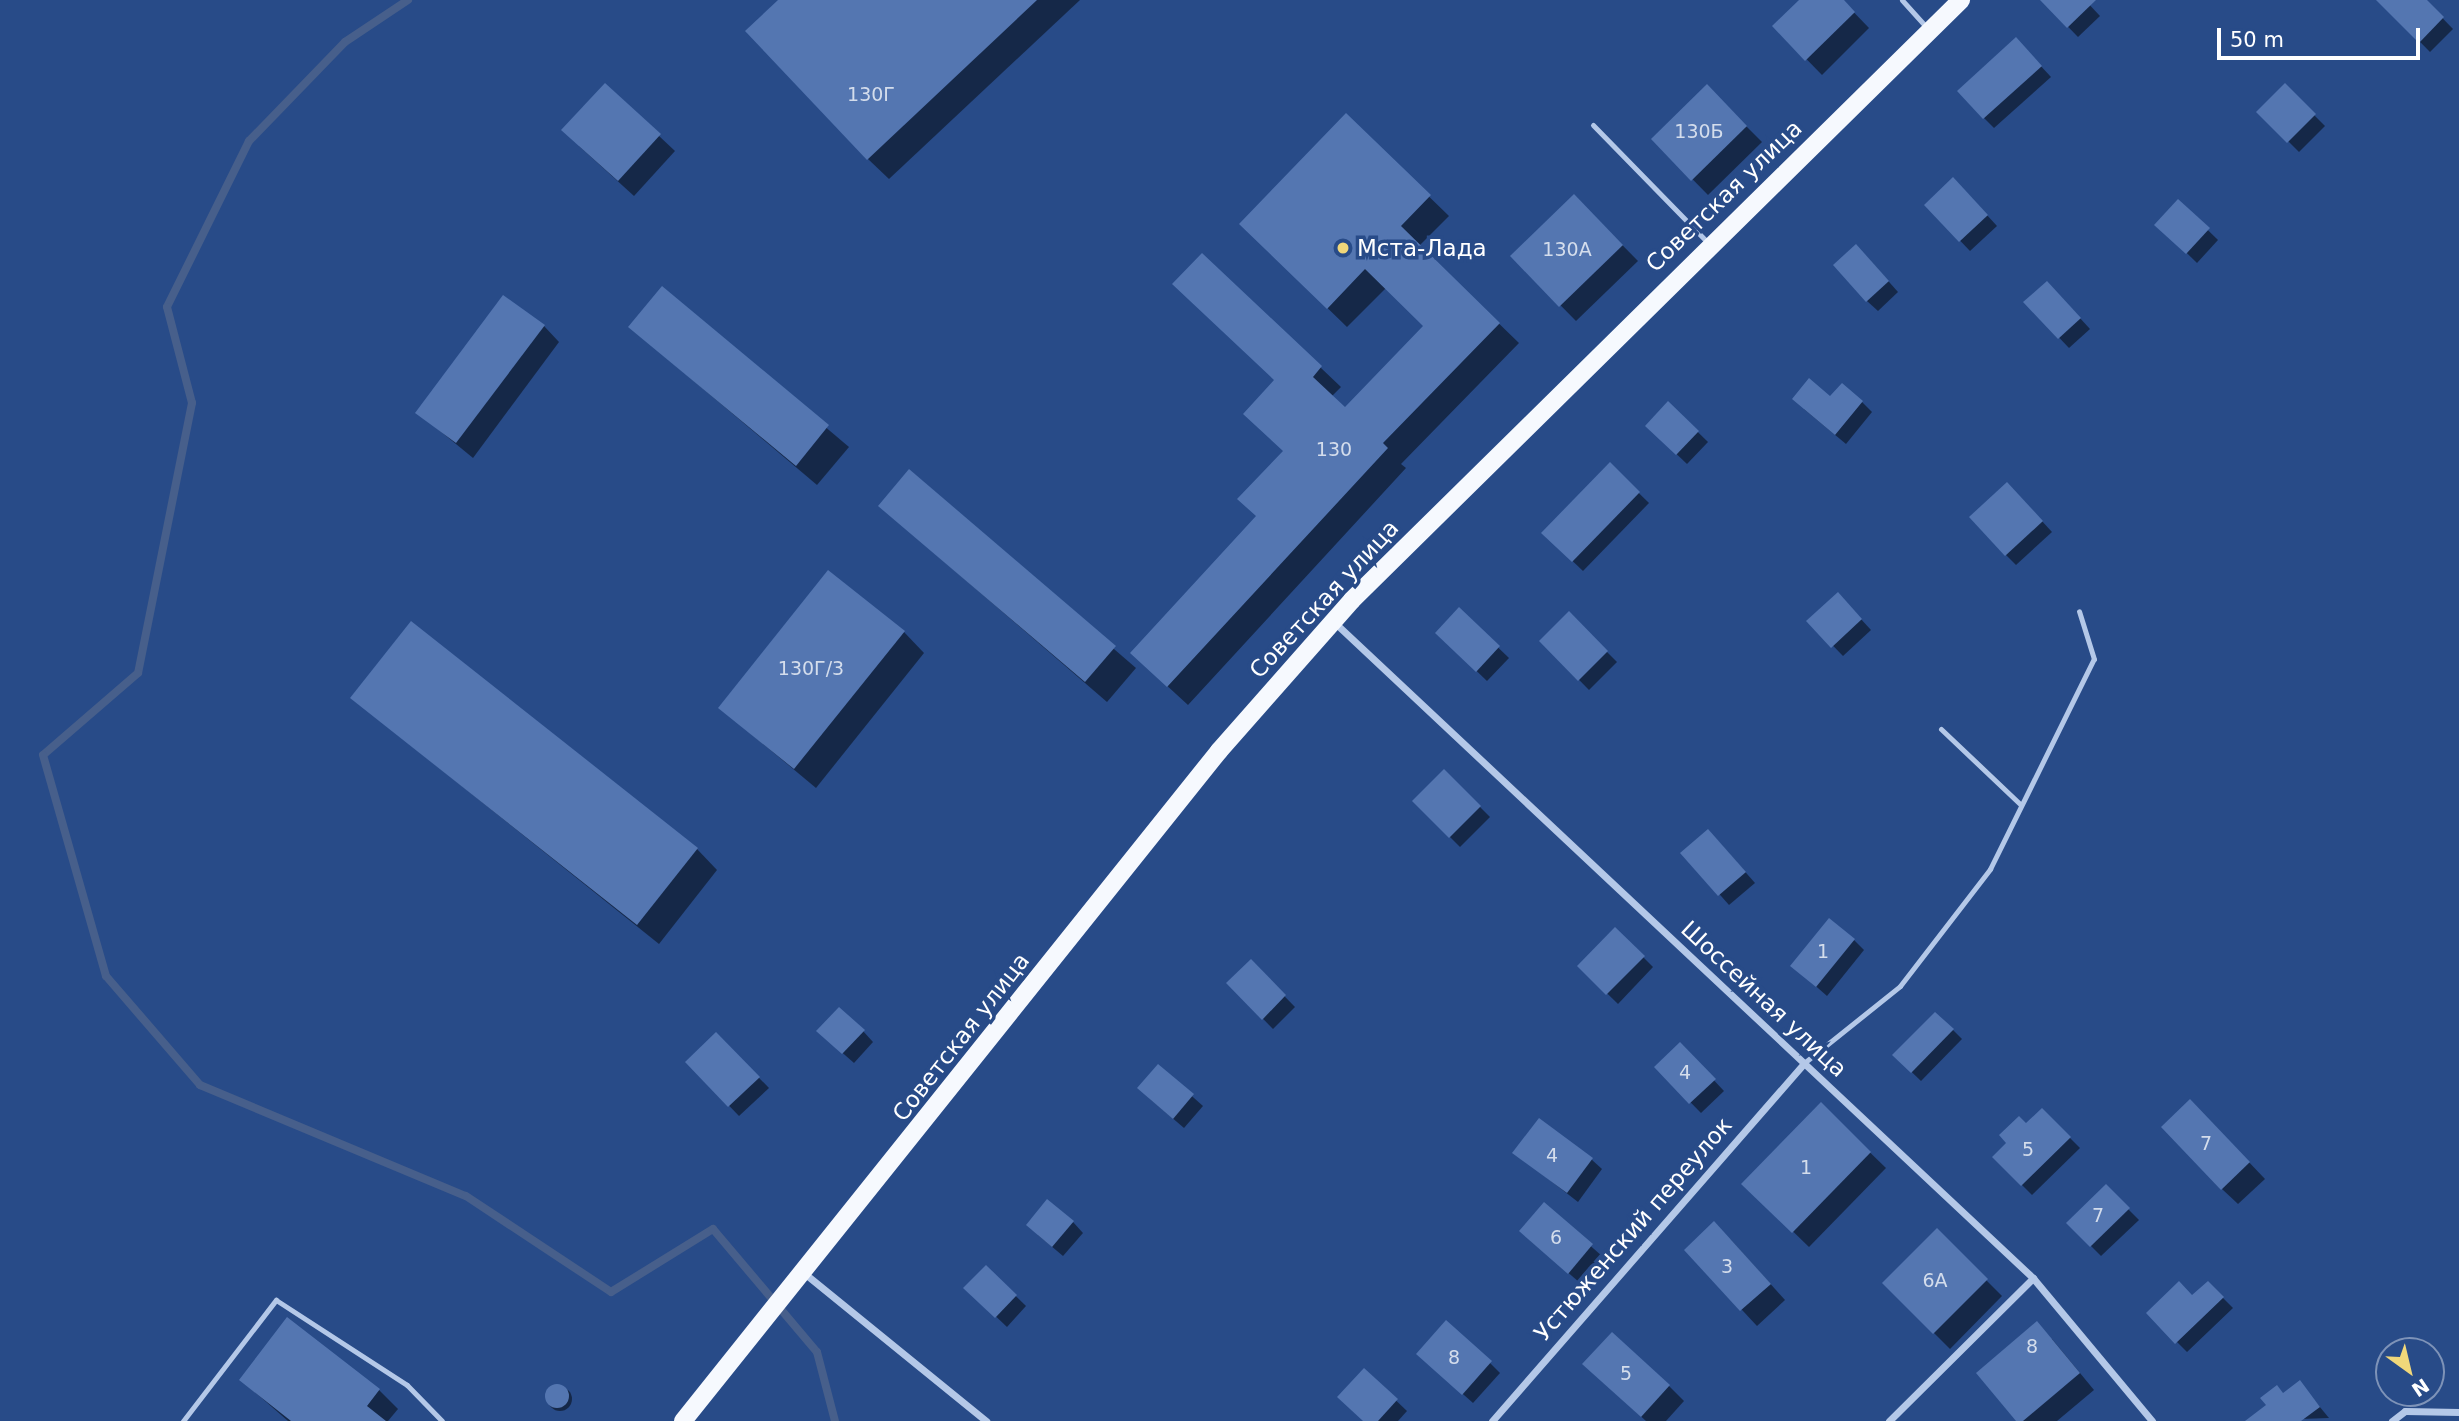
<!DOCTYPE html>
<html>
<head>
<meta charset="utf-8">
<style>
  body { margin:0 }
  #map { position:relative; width:2459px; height:1421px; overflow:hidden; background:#284b88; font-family:"DejaVu Sans",sans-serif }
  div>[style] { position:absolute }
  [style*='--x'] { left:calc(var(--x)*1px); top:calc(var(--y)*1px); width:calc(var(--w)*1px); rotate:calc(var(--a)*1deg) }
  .shadow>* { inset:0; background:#0007 }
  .round { border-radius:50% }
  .stream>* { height:8px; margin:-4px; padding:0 4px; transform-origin:4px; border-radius:4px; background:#475f8b }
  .building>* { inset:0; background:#5476b1 }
  .service>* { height:5px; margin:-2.5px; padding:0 2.5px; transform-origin:2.5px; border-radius:2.5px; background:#b4c8e8 }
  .minor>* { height:7px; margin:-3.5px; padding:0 3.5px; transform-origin:3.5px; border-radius:3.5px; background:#b4c8e8 }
  .primary>* { height:18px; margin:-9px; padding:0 9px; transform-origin:9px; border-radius:9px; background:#f6f9fe }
  .dots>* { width:19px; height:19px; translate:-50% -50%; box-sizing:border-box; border:4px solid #284b88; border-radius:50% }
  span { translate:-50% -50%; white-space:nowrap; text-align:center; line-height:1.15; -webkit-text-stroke:7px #284b88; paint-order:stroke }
  .number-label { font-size:19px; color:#d4ddec }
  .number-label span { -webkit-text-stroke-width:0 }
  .street-label { font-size:23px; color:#fff }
  .poi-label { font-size:23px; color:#fff }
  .left { translate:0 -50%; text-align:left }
  .north { position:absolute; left:2375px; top:1337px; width:70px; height:70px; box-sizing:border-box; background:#284b88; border:2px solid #7e93b8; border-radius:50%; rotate:146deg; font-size:19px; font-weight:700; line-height:28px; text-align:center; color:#fff }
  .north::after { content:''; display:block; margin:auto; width:24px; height:32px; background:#f0d77a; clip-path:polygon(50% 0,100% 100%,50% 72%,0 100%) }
  .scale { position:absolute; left:2217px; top:28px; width:203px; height:32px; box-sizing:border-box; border:4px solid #fff; border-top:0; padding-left:9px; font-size:21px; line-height:24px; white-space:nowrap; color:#fff; -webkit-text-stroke:5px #284b88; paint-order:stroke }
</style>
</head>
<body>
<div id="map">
  <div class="shadow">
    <i style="clip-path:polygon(780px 0,1080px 0,889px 179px,868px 159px)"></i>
    <i style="clip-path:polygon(1801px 0,1842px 0,1869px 28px,1822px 75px,1774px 26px)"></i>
    <i style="clip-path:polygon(2042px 0,2085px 0,2100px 16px,2078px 37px)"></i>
    <i style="clip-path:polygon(2379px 0,2425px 0,2453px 29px,2430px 52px)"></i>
    <i style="clip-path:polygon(2026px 50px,2051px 77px,1994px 128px,1984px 118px)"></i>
    <i style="clip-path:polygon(605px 85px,675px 151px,634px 196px,579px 146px)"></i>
    <i style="clip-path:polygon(2285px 86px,2325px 126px,2299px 152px,2259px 112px)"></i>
    <i style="clip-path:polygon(1707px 87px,1762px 142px,1708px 195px,1653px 139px)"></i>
    <i style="clip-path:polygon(1346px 116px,1449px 216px,1419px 246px,1519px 343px,1401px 464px,1406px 468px,1188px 705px,1152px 672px,1258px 517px,1284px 452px,1276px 381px,1202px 255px,1341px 387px,1331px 397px,1345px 410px,1426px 326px,1386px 288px,1347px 327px,1241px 224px)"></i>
    <i style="clip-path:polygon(1964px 190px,1997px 226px,1970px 251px,1926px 205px)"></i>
    <i style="clip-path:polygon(1574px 196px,1638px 261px,1576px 321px,1512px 256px)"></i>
    <i style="clip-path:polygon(2179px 202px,2218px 240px,2197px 263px,2157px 224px)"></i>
    <i style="clip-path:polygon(1866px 256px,1898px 292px,1878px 311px,1867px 301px)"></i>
    <i style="clip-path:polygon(662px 289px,849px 447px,817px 485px,630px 327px)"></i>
    <i style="clip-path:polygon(2057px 293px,2090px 329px,2069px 348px,2026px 303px)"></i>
    <i style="clip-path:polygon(544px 326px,559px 342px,473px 458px,417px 412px)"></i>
    <i style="clip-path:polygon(1830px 399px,1862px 402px,1872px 412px,1846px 444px,1804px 409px)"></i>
    <i style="clip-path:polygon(1668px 403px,1708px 442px,1687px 464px,1647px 426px)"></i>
    <i style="clip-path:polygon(1610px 465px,1649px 503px,1583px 571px,1543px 533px)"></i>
    <i style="clip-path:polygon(909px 472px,1136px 668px,1107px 702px,880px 506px)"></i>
    <i style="clip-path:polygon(2017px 494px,2052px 532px,2016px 565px,2006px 555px)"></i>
    <i style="clip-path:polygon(1848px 605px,1871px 630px,1843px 656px,1809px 621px)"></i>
    <i style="clip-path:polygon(1459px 610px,1509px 658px,1487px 681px,1437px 633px)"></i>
    <i style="clip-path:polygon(1569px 614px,1617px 662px,1589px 690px,1541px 641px)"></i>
    <i style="clip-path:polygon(904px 632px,924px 653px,816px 788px,720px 708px)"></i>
    <i style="clip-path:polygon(352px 698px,697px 849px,717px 870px,659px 944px)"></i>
    <i style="clip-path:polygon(1444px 771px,1490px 817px,1460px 847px,1414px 801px)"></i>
    <i style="clip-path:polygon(1718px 841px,1755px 883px,1729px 905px,1683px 853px)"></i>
    <i style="clip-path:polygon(1615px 929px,1653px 967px,1618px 1004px,1579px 966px)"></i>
    <i style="clip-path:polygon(1854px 940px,1864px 950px,1827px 996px,1793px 966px)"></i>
    <i style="clip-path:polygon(1251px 962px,1295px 1007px,1273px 1029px,1228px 983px)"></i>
    <i style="clip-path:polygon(1953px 1030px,1962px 1039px,1921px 1081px,1894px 1055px)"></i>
    <i style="clip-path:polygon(863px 1031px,873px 1042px,854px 1063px,829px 1041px)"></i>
    <i style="clip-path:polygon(716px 1034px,769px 1088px,739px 1116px,687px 1062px)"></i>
    <i style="clip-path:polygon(1680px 1044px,1724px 1091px,1701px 1113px,1656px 1067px)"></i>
    <i style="clip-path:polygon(1158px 1066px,1203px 1106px,1184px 1128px,1149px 1098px)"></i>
    <i style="clip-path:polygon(1821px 1105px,1886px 1168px,1809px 1247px,1744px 1184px)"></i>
    <i style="clip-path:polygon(2042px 1110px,2080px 1148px,2032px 1195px,1994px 1157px)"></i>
    <i style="clip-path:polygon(2206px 1117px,2265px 1179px,2238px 1204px,2222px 1189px)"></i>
    <i style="clip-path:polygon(1515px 1153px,1591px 1159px,1602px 1169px,1578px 1202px)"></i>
    <i style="clip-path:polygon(2106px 1187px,2139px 1220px,2101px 1256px,2068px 1223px)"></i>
    <i style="clip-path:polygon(1544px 1205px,1602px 1256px,1579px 1282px,1531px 1241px)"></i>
    <i style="clip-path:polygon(1073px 1222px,1083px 1233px,1063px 1256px,1038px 1235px)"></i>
    <i style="clip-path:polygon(1937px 1231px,2002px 1296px,1950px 1349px,1884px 1283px)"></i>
    <i style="clip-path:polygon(1730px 1239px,1785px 1300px,1757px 1326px,1686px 1250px)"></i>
    <i style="clip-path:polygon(986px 1267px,1026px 1306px,1007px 1327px,966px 1288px)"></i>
    <i style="clip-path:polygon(2208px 1283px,2233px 1308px,2187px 1352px,2148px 1313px,2193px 1298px)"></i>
    <i style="clip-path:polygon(2052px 1339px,2094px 1390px,2057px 1421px,2019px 1421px)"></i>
    <i style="clip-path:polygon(1490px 1363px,1500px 1373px,1473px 1403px,1429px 1364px)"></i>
    <i style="clip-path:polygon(1364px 1370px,1407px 1411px,1398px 1421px,1365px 1421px)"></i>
    <i style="clip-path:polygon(1600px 1379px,1669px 1386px,1684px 1401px,1666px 1421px,1646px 1421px)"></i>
    <i style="clip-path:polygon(241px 1380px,379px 1390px,398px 1409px,388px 1421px,288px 1421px)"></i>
    <i style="clip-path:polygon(2300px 1383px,2329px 1418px,2248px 1421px,2284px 1394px)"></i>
    <i class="round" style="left:548px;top:1387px;width:24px;height:24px"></i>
  </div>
  <div class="stream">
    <i style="--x:408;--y:0;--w:76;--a:146.3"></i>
    <i style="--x:345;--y:42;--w:138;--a:134.1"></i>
    <i style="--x:249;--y:141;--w:185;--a:116.3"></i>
    <i style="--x:167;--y:307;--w:99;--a:75.4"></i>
    <i style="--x:192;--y:403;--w:275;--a:101.3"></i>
    <i style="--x:138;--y:673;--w:125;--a:139.2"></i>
    <i style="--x:43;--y:755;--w:230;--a:74.1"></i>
    <i style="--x:106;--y:976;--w:144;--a:49.2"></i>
    <i style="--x:200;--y:1085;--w:288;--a:22.7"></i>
    <i style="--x:466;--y:1196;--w:174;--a:33.5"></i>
    <i style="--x:611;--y:1292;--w:120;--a:-31.7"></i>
    <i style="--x:713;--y:1229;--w:161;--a:49.8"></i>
    <i style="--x:817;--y:1352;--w:71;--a:75.4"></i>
  </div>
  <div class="building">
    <i style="clip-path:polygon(778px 0,1037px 0,867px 160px,745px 31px)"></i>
    <i style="clip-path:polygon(1799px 0,1844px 0,1855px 12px,1805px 61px,1772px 26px)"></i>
    <i style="clip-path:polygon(2040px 0,2096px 0,2067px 28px)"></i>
    <i style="clip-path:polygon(2376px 0,2427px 0,2444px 17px,2419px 43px)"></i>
    <i style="clip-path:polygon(2016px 37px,2042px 66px,1983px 119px,1957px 91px)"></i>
    <i style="clip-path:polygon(605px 83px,661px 134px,618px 181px,561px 130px)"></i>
    <i style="clip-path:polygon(2285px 83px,2316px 114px,2287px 143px,2256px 112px)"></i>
    <i style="clip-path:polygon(1707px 84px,1747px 126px,1691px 181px,1651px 139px)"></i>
    <i style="clip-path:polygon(1346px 113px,1431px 195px,1401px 226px,1500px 323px,1383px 443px,1388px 448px,1167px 687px,1130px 653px,1256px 516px,1237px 499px,1283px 451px,1243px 414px,1274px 380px,1172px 284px,1202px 253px,1322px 366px,1313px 377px,1345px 407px,1423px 326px,1365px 269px,1327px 309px,1239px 224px)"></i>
    <i style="clip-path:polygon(1953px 177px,1988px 215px,1959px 242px,1924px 205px)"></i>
    <i style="clip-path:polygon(1574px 194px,1623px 245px,1559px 307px,1510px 256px)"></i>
    <i style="clip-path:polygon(2178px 199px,2210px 228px,2186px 254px,2154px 225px)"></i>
    <i style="clip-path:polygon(1856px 244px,1889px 281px,1866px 302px,1833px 265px)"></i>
    <i style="clip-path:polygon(2047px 281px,2081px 318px,2058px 339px,2023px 302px)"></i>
    <i style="clip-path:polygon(662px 286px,829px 425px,796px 466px,628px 327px)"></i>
    <i style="clip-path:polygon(503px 295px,545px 325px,456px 443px,415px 413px)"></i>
    <i style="clip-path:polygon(1809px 378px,1830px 396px,1842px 383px,1863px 401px,1835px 435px,1792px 399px)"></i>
    <i style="clip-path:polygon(1668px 401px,1699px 431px,1676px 455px,1645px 426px)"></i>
    <i style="clip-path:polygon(1610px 462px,1640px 492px,1572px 562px,1541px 533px)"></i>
    <i style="clip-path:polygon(909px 469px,1116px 646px,1085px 682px,878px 506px)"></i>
    <i style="clip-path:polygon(2007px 482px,2043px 521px,2005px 556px,1969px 517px)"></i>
    <i style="clip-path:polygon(828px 570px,905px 631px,794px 769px,718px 708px)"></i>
    <i style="clip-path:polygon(1838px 592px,1862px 619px,1831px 648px,1806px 621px)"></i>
    <i style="clip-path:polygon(1459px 607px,1500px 646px,1476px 672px,1435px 633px)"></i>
    <i style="clip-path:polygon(1569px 611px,1608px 651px,1578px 681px,1539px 641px)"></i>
    <i style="clip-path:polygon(411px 621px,698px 848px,637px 925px,350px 698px)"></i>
    <i style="clip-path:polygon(1444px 769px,1481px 806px,1449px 838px,1412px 801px)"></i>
    <i style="clip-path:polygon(1708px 829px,1746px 872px,1718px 896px,1680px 853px)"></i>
    <i style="clip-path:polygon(1829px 918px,1855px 939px,1816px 987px,1790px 966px)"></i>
    <i style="clip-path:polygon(1615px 927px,1645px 956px,1606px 995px,1577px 966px)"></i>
    <i style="clip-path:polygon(1251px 959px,1286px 995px,1262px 1020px,1226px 983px)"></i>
    <i style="clip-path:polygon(839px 1007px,865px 1030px,842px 1054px,816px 1031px)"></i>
    <i style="clip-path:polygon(1935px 1012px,1954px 1029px,1911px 1073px,1892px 1055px)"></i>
    <i style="clip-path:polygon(716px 1032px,760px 1077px,728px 1107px,685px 1062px)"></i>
    <i style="clip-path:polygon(1680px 1042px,1716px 1079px,1689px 1104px,1654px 1067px)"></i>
    <i style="clip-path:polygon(1158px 1064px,1194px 1094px,1173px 1119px,1137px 1088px)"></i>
    <i style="clip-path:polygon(2190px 1099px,2250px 1162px,2221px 1190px,2161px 1127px)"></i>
    <i style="clip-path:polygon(1821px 1102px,1871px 1152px,1792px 1233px,1741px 1184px)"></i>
    <i style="clip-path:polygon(2042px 1108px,2071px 1137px,2021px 1186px,1992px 1157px,2006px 1143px,1999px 1135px,2019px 1116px,2026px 1123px)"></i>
    <i style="clip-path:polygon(1539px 1118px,1593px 1158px,1567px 1193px,1512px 1153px)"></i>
    <i style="clip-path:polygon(2106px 1184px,2130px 1208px,2090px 1247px,2066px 1223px)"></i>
    <i style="clip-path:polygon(1047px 1199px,1074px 1221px,1052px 1247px,1026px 1225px)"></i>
    <i style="clip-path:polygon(1544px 1202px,1593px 1244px,1568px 1274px,1519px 1231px)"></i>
    <i style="clip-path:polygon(1714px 1221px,1771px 1284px,1740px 1311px,1684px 1250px)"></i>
    <i style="clip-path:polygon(1937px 1228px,1988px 1279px,1933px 1334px,1882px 1283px)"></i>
    <i style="clip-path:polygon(986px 1265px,1017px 1295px,995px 1318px,963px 1288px)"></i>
    <i style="clip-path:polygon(2179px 1281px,2192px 1295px,2208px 1281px,2224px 1297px,2175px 1344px,2146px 1313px)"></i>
    <i style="clip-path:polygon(287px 1317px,380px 1389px,367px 1406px,386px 1421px,291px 1421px,239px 1380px)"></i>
    <i style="clip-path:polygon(1446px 1320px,1492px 1361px,1462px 1395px,1416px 1354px)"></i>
    <i style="clip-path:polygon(2037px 1321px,2080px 1373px,2023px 1421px,2016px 1421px,1976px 1373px)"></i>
    <i style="clip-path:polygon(1612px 1332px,1670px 1385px,1641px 1417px,1582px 1364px)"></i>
    <i style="clip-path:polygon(1364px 1368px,1398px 1399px,1378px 1421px,1363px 1421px,1337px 1397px)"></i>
    <i style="clip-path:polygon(2300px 1380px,2320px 1407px,2301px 1421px,2245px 1421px,2266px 1405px,2260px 1398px,2277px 1385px,2283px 1393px)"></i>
    <i class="round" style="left:545px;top:1384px;width:24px;height:24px"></i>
  </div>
  <div class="service">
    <i style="--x:1902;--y:0;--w:38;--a:48"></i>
    <i style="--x:1593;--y:125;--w:165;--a:45.7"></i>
    <i style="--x:1941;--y:729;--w:110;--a:43.5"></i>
    <i style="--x:1804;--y:1063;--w:123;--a:-38.7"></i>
    <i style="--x:1900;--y:986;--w:148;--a:-52.4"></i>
    <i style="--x:1990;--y:869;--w:234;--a:-63.7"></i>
    <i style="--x:2094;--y:659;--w:50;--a:-107.4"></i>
    <i style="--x:183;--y:1421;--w:153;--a:-52.5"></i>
    <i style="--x:276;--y:1300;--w:156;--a:33"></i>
    <i style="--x:407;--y:1385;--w:50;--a:45.8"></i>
  </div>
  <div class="minor">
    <i style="--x:1334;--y:622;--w:959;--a:43.18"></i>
    <i style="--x:2033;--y:1278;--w:186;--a:50.2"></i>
    <i style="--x:804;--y:1273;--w:235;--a:39.1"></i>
    <i style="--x:1492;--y:1421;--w:475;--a:-48.9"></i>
    <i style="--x:1889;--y:1421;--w:203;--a:-44.8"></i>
    <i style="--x:2392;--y:1421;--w:16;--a:-38"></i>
    <i style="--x:2405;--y:1411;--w:54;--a:1.1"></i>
  </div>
  <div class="primary">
    <i style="--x:683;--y:1421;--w:858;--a:-51.34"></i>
    <i style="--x:1219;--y:751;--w:201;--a:-48.6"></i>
    <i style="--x:1352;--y:600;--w:855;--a:-44.57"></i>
  </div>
  <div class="dots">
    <i style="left:1343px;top:248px;background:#f0d77a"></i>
  </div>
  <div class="number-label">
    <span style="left:871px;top:95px">130Г</span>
    <span style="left:1699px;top:132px">130Б</span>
    <span style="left:1567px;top:250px">130А</span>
    <span style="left:1334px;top:450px">130</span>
    <span style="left:811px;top:669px">130Г/3</span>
    <span style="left:1823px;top:952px">1</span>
    <span style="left:1685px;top:1073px">4</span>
    <span style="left:2206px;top:1144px">7</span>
    <span style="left:2028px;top:1150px">5</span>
    <span style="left:1552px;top:1156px">4</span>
    <span style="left:1806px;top:1168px">1</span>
    <span style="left:2098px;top:1216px">7</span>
    <span style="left:1556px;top:1238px">6</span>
    <span style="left:1727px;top:1267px">3</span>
    <span style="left:1935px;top:1281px">6А</span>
    <span style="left:2032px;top:1347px">8</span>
    <span style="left:1454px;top:1358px">8</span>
    <span style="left:1626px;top:1374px">5</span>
  </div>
  <div class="street-label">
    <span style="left:1724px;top:196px;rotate:-44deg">Советская улица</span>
    <span style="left:1324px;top:599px;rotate:-47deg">Советская улица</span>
    <span style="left:1764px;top:999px;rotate:43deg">Шоссейная улица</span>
    <span style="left:961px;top:1037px;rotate:-52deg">Советская улица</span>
    <span style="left:1633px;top:1229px;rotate:-49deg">Устюженский переулок</span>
  </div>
  <div class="poi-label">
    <span class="left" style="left:1357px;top:248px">Мста-Лада</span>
  </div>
  <div class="north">N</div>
  <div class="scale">50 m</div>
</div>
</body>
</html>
